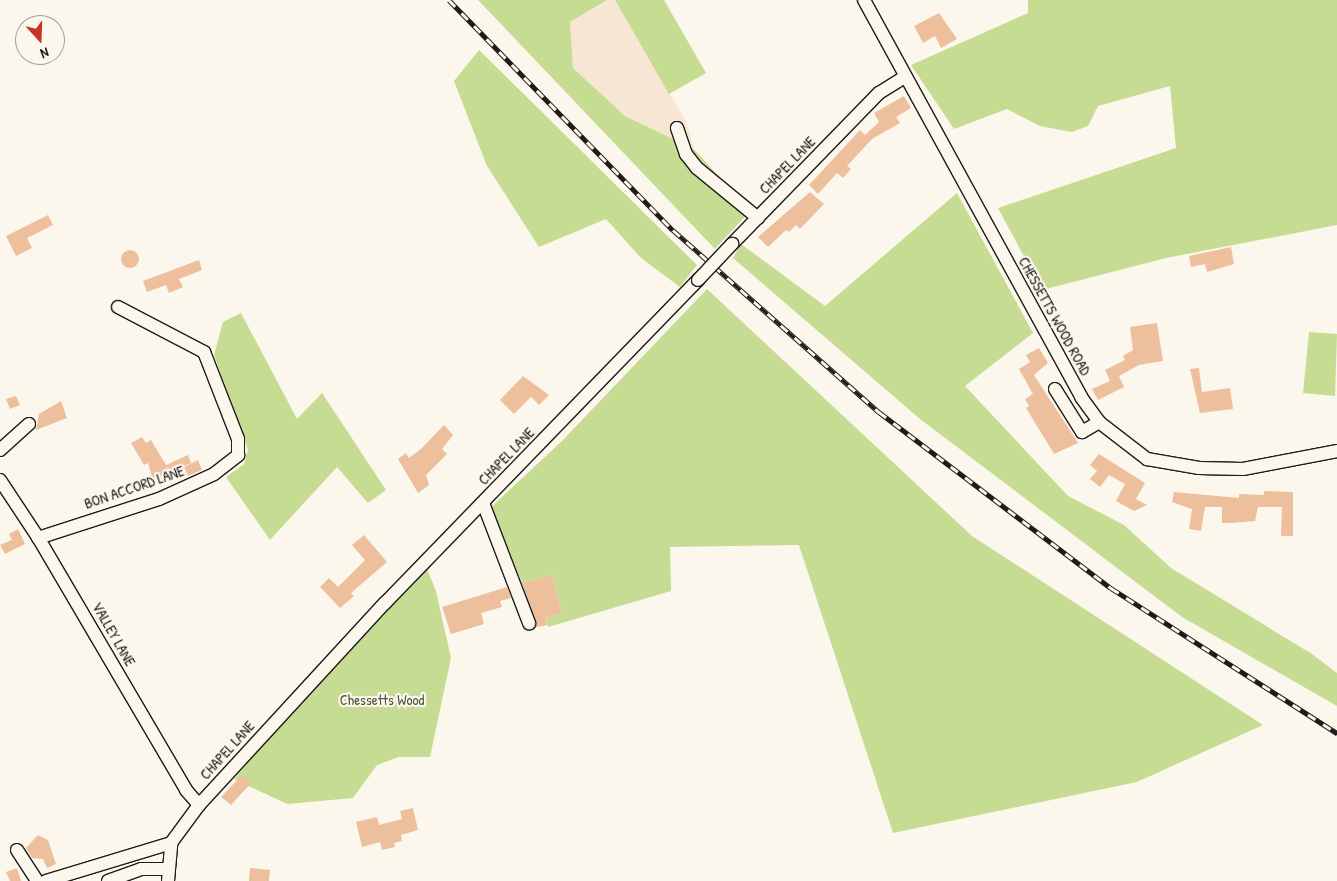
<!DOCTYPE html>
<html>
<head>
<meta charset="utf-8">
<style>
  body { margin:0 }
  #map { position:relative; width:1337px; height:881px; overflow:hidden; background:#fbf7ec; font-family:"Patrick Hand",sans-serif }
  div>[style] { position:absolute }
  [style*='--x'] { left:calc(var(--x)*1px); top:calc(var(--y)*1px); width:calc(var(--w)*1px); rotate:calc(var(--a)*1deg) }
  .built>* { inset:0; background:#f7e6d4 }
  .green>* { inset:0; background:#c6dc92 }
  .building>* { inset:0; background:#edbf9c }
  .round { border-radius:50% }
  .roads { filter:drop-shadow(1px 0 #1c1c1c) drop-shadow(-1px 0 #1c1c1c) drop-shadow(0 1px #1c1c1c) drop-shadow(0 -1px #1c1c1c) }
  .minor>* { height:12px; margin:-6px; padding:0 6px; transform-origin:6px; border-radius:6px; background:#fbf7ec }
  .rail>* { height:5px; margin-top:-2.5px; transform-origin:0; background:repeating-linear-gradient(90deg,#fbf7ec 0 9px,#1c1c1c 0 18px); box-sizing:border-box; border-block:1px solid #1c1c1c }
  .bridges { filter:drop-shadow(1px 0 #1c1c1c) drop-shadow(-1px 0 #1c1c1c) drop-shadow(0 1px #1c1c1c) drop-shadow(0 -1px #1c1c1c) }
  .minor-bridge>* { height:12px; margin:-6px; padding:0 6px; transform-origin:6px; border-radius:6px; background:#fbf7ec }
  span { translate:-50% -50%; white-space:nowrap; text-align:center; line-height:1.15; -webkit-text-stroke:4.5px #fbf7ec; paint-order:stroke }
  .street-label { font-size:15px; color:#1c1c1c }
  .park-label { font-size:15px; color:#4f563f }
  .north { position:absolute; left:15px; top:15px; width:50px; height:50px; box-sizing:border-box; background:#fbf7ec; border:1px solid #a29f99; border-radius:50%; rotate:160deg; font-size:14px; font-weight:700; line-height:20px; text-align:center; color:#1c1c1c }
  .north::after { content:''; display:block; margin:auto; width:18px; height:22px; background:#c8321e; clip-path:polygon(50% 0,100% 100%,50% 72%,0 100%) }
</style>
</head>
<body>
<div id="map">
  <div class="built">
    <i style="clip-path:polygon(607px 0,615px 0,686px 121px,694px 149px,625px 116px,573px 68px,570px 22px)"></i>
  </div>
  <div class="green">
    <i style="clip-path:polygon(478px 0,607px 0,570px 22px,573px 68px,625px 116px,694px 149px,750px 211px,715px 249px)"></i>
    <i style="clip-path:polygon(615px 0,664px 0,706px 73px,669px 94px)"></i>
    <i style="clip-path:polygon(1028px 0,1337px 0,1337px 225px,1166px 258px,1042px 290px,998px 208px,1176px 148px,1170px 86px,1098px 106px,1088px 126px,1072px 132px,1040px 126px,1007px 109px,954px 129px,911px 65px,1028px 13px)"></i>
    <i style="clip-path:polygon(479px 50px,697px 265px,680px 287px,641px 258px,606px 219px,539px 247px,487px 166px,454px 81px)"></i>
    <i style="clip-path:polygon(957px 193px,1033px 333px,965px 386px,1068px 496px,1124px 525px,1171px 568px,1312px 654px,1337px 673px,1337px 706px,1182px 617px,920px 419px,733px 258px,741px 244px,825px 306px)"></i>
    <i style="clip-path:polygon(707px 289px,972px 536px,1263px 725px,1137px 782px,893px 833px,799px 545px,670px 547px,671px 591px,548px 627px,545px 618px,562px 613px,552px 575px,522px 583px,490px 508px,561px 442px)"></i>
    <i style="clip-path:polygon(241px 313px,297px 419px,322px 393px,386px 490px,368px 503px,337px 467px,270px 540px,226px 477px,244px 464px,248px 450px,214px 355px,223px 322px)"></i>
    <i style="clip-path:polygon(1309px 332px,1337px 334px,1335px 396px,1303px 393px)"></i>
    <i style="clip-path:polygon(427px 569px,436px 591px,451px 658px,430px 757px,399px 757px,377px 765px,353px 798px,287px 804px,234px 779px,311px 690px)"></i>
  </div>
  <div class="building">
    <i style="clip-path:polygon(939px 13px,957px 39px,941px 48px,935px 36px,923px 43px,914px 26px)"></i>
    <i style="clip-path:polygon(904px 96px,911px 108px,896px 117px,900px 123px,872px 139px,847px 166px,851px 169px,843px 178px,837px 173px,818px 194px,809px 185px,860px 130px,865px 135px,879px 122px,874px 113px)"></i>
    <i style="clip-path:polygon(810px 192px,824px 204px,800px 229px,796px 225px,789px 232px,786px 230px,768px 247px,758px 237px)"></i>
    <i style="clip-path:polygon(48px 215px,53px 225px,27px 238px,32px 248px,16px 256px,6px 236px)"></i>
    <i style="clip-path:polygon(1231px 247px,1234px 264px,1207px 272px,1205px 264px,1191px 267px,1189px 256px)"></i>
    <i class="round" style="left:121px;top:250px;width:18px;height:18px"></i>
    <i style="clip-path:polygon(199px 260px,202px 270px,179px 279px,183px 287px,169px 293px,166px 285px,147px 292px,143px 281px)"></i>
    <i style="clip-path:polygon(1157px 323px,1163px 361px,1139px 365px,1119px 376px,1124px 387px,1098px 400px,1092px 389px,1110px 381px,1105px 370px,1125px 360px,1123px 356px,1133px 350px,1130px 327px)"></i>
    <i style="clip-path:polygon(1039px 348px,1048px 363px,1034px 375px,1078px 443px,1054px 454px,1026px 408px,1029px 406px,1025px 399px,1033px 394px,1019px 369px,1030px 362px,1026px 355px)"></i>
    <i style="clip-path:polygon(1199px 368px,1202px 392px,1230px 388px,1233px 409px,1200px 413px,1190px 369px)"></i>
    <i style="clip-path:polygon(523px 376px,549px 395px,539px 405px,531px 397px,514px 414px,500px 400px)"></i>
    <i style="clip-path:polygon(16px 396px,20px 405px,10px 409px,6px 399px)"></i>
    <i style="clip-path:polygon(61px 401px,67px 418px,36px 430px,39px 414px)"></i>
    <i style="clip-path:polygon(444px 425px,453px 435px,442px 449px,447px 454px,426px 475px,429px 485px,418px 493px,398px 459px,406px 453px,409px 458px,421px 449px)"></i>
    <i style="clip-path:polygon(142px 437px,146px 443px,151px 440px,166px 465px,188px 455px,191px 463px,153px 480px,148px 463px,144px 465px,131px 443px)"></i>
    <i style="clip-path:polygon(1099px 454px,1145px 483px,1136px 499px,1147px 505px,1134px 511px,1116px 501px,1125px 484px,1109px 475px,1100px 487px,1090px 479px,1097px 471px,1090px 465px)"></i>
    <i style="clip-path:polygon(198px 460px,202px 470px,188px 476px,184px 467px)"></i>
    <i style="clip-path:polygon(1264px 491px,1293px 492px,1293px 536px,1281px 536px,1282px 507px,1258px 507px,1255px 521px,1232px 523px,1222px 523px,1222px 507px,1205px 507px,1201px 531px,1189px 529px,1192px 509px,1172px 502px,1174px 492px,1239px 498px,1239px 494px,1264px 495px)"></i>
    <i style="clip-path:polygon(18px 529px,25px 544px,5px 554px,0 545px,12px 540px,9px 534px)"></i>
    <i style="clip-path:polygon(364px 535px,387px 562px,351px 593px,354px 596px,340px 608px,320px 587px,329px 578px,338px 587px,365px 560px,352px 545px)"></i>
    <i style="clip-path:polygon(552px 575px,562px 613px,545px 618px,547px 625px,537px 627px,522px 583px)"></i>
    <i style="clip-path:polygon(507px 587px,511px 598px,500px 601px,502px 607px,481px 613px,484px 624px,451px 634px,442px 607px)"></i>
    <i style="clip-path:polygon(242px 775px,251px 783px,231px 805px,221px 797px)"></i>
    <i style="clip-path:polygon(413px 808px,418px 830px,401px 835px,402px 841px,394px 843px,395px 847px,382px 850px,380px 842px,362px 847px,356px 822px,377px 817px,379px 825px,402px 819px,400px 811px)"></i>
    <i style="clip-path:polygon(38px 835px,48px 840px,56px 864px,47px 868px,43px 859px,32px 858px,26px 848px)"></i>
    <i style="clip-path:polygon(17px 868px,21px 881px,10px 881px,6px 872px)"></i>
    <i style="clip-path:polygon(250px 868px,270px 870px,269px 881px,249px 881px)"></i>
  </div>
  <div class="roads">
    <div class="minor">
      <i style="--x:864;--y:0;--w:452;--a:61.3"></i>
      <i style="--x:1081;--y:397;--w:31;--a:54"></i>
      <i style="--x:1099;--y:422;--w:61;--a:37.6"></i>
      <i style="--x:1147;--y:459;--w:53;--a:9.8"></i>
      <i style="--x:1199;--y:468;--w:44;--a:1.3"></i>
      <i style="--x:1243;--y:469;--w:96;--a:-10.8"></i>
      <i style="--x:677;--y:128;--w:28;--a:71"></i>
      <i style="--x:686;--y:154;--w:18;--a:52"></i>
      <i style="--x:697;--y:168;--w:79;--a:39.3"></i>
      <i style="--x:732;--y:244;--w:211;--a:-45.8"></i>
      <i style="--x:879;--y:93;--w:31;--a:-32"></i>
      <i style="--x:1055;--y:389;--w:51;--a:57.9"></i>
      <i style="--x:1082;--y:432;--w:20;--a:-30"></i>
      <i style="--x:0;--y:450;--w:39;--a:-42"></i>
      <i style="--x:0;--y:480;--w:71;--a:56.5"></i>
      <i style="--x:39;--y:539;--w:291;--a:59.6"></i>
      <i style="--x:186;--y:790;--w:20;--a:49"></i>
      <i style="--x:483;--y:503;--w:129;--a:69"></i>
      <i style="--x:38;--y:538;--w:127;--a:-17.9"></i>
      <i style="--x:159;--y:499;--w:60;--a:-24.4"></i>
      <i style="--x:214;--y:474;--w:31;--a:-38"></i>
      <i style="--x:238;--y:455;--w:16;--a:-90"></i>
      <i style="--x:238;--y:439;--w:93;--a:-111.3"></i>
      <i style="--x:204;--y:352;--w:97;--a:-152.4"></i>
      <i style="--x:17;--y:850;--w:37;--a:57"></i>
      <i style="--x:46;--y:881;--w:131;--a:-16.9"></i>
      <i style="--x:108;--y:881;--w:35;--a:-20"></i>
      <i style="--x:141;--y:869;--w:27;--a:0"></i>
      <i style="--x:168;--y:881;--w:38;--a:-85"></i>
      <i style="--x:171;--y:843;--w:47;--a:-53.6"></i>
      <i style="--x:199;--y:805;--w:275;--a:-47.4"></i>
      <i style="--x:385;--y:603;--w:450;--a:-45.9"></i>
    </div>
  </div>
  <div class="rail">
    <i style="--x:449;--y:0;--w:321;--a:45.8"></i>
    <i style="--x:673;--y:230;--w:275;--a:41.5"></i>
    <i style="--x:879;--y:412;--w:291;--a:37.2"></i>
    <i style="--x:1111;--y:588;--w:269;--a:32.7"></i>
  </div>
  <div class="bridges">
    <div class="minor-bridge">
      <i style="--x:698;--y:280;--w:50;--a:-46.6"></i>
    </div>
  </div>
  <div class="street-label">
    <span style="left:787px;top:165px;rotate:-46deg">CHAPEL LANE</span>
    <span style="left:1055px;top:316px;rotate:61deg">CHESSETTS WOOD ROAD</span>
    <span style="left:506px;top:456px;rotate:-46deg">CHAPEL LANE</span>
    <span style="left:134px;top:487px;rotate:-19deg">BON ACCORD LANE</span>
    <span style="left:114px;top:634px;rotate:60deg">VALLEY LANE</span>
    <span style="left:227px;top:750px;rotate:-48deg">CHAPEL LANE</span>
  </div>
  <div class="park-label">
    <span style="left:382px;top:700px">Chessetts Wood</span>
  </div>
  <div class="north">N</div>
</div>
</body>
</html>
